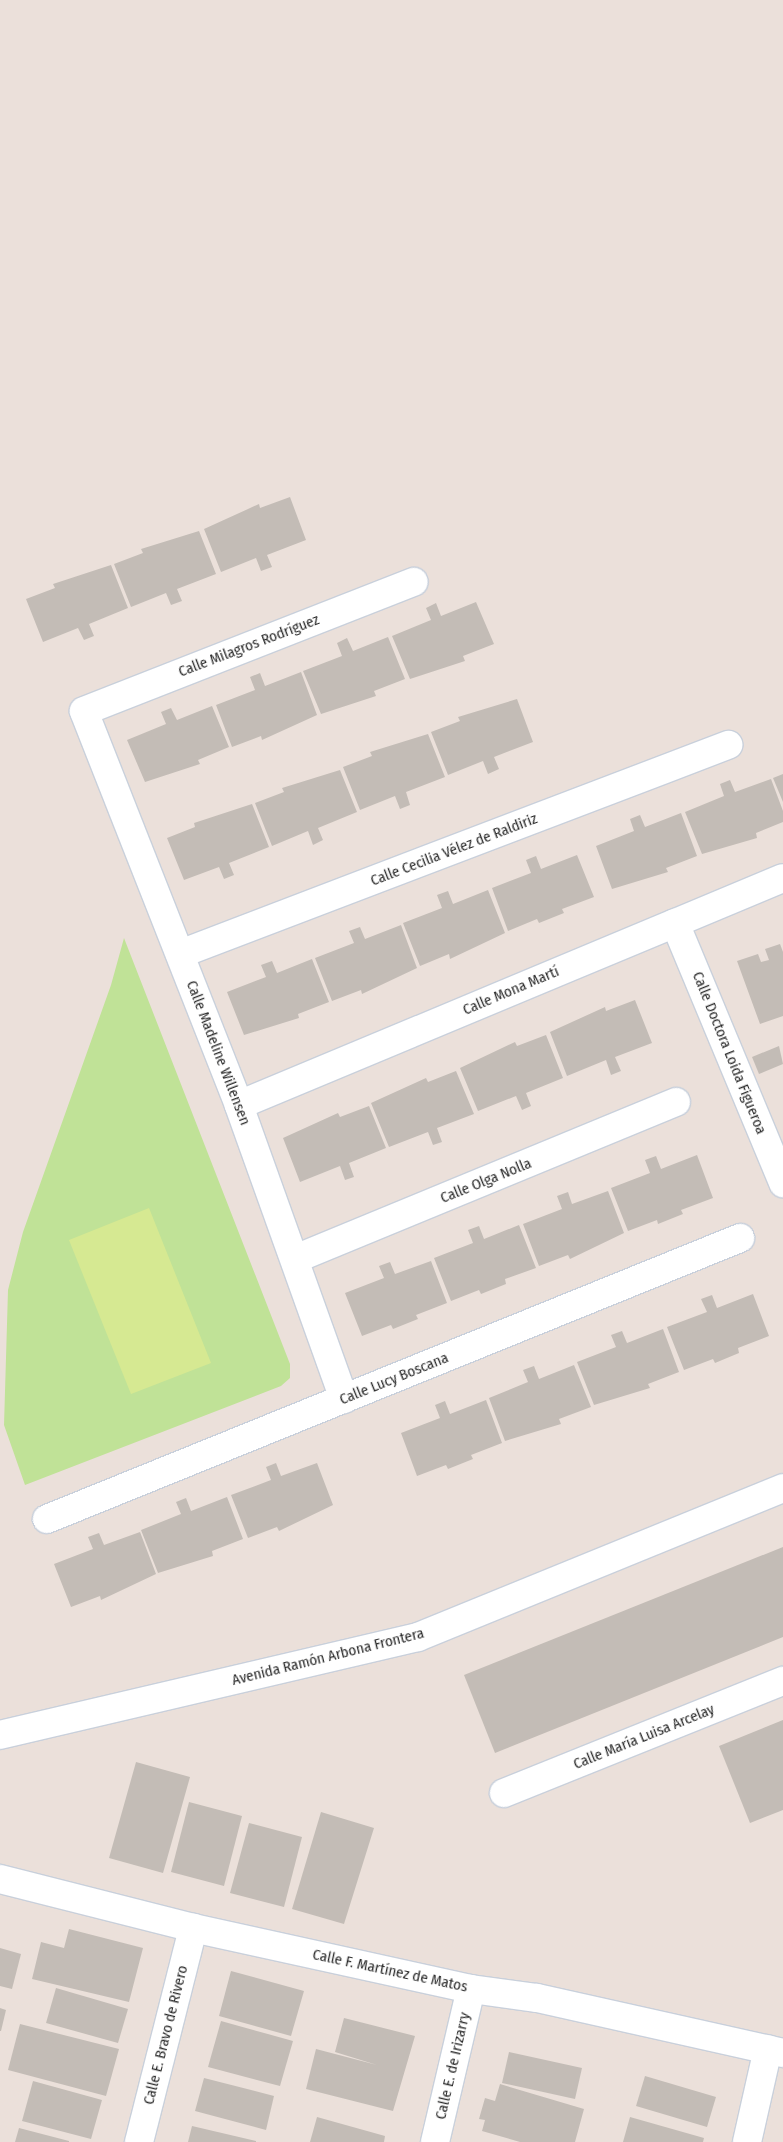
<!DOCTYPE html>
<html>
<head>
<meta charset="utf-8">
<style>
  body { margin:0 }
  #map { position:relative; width:783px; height:2142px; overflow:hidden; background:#ebe0da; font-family:"Fira Sans Condensed",sans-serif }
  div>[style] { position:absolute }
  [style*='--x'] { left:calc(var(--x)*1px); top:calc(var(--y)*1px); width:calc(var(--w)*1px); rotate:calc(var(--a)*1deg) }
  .green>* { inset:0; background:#c0e297 }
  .pitch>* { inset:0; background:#d6e992 }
  .building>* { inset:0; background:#c3bcb6 }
  .roads { filter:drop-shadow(1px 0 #c9d0db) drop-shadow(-1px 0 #c9d0db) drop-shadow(0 1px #c9d0db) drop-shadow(0 -1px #c9d0db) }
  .minor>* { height:28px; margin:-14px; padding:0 14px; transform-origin:14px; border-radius:14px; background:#fff }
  span { translate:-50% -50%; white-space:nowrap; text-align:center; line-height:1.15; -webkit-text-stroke:5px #fff; paint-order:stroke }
  .street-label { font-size:15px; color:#292929 }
</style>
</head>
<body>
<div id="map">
  <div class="green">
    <i style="clip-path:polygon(124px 938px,290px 1364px,290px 1378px,281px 1386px,25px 1485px,4px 1425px,8px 1290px,23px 1232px,111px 985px)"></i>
  </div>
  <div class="pitch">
    <i style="clip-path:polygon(149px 1208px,211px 1363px,131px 1394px,69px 1240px)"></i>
  </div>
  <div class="building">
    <i style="clip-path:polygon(290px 497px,306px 540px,267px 555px,272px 567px,261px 571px,256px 558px,221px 572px,204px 529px,259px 504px,260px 508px)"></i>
    <i style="clip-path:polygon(199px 531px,216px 574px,177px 589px,182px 601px,171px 605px,166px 593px,131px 607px,114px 564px,143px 553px,141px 549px)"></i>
    <i style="clip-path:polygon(111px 565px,128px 608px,89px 624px,94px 636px,84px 640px,78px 628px,43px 642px,26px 599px,55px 588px,53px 584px)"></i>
    <i style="clip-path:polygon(476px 602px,494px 644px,463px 656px,465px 661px,410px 679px,392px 636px,431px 620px,426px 608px,436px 603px,441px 616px)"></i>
    <i style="clip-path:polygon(388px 637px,405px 679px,374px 691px,376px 696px,321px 714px,303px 671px,342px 656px,337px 643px,347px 638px,353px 651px)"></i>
    <i style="clip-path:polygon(301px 672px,317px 715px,262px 740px,261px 736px,232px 747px,216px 705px,255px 690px,250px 677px,260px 673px,265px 686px)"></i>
    <i style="clip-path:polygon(517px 699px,533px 742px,494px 757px,499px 769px,488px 774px,483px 761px,448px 775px,431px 732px,460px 721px,458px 717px)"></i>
    <i style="clip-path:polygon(212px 706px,229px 747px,198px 760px,200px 764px,145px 782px,127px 740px,166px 724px,161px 712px,171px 708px,177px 720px)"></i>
    <i style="clip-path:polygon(428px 734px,445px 777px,406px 792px,410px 805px,400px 809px,395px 796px,360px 810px,343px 767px,372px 756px,370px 752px)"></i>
    <i style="clip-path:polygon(340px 770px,357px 812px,318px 828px,323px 840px,313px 845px,308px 831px,272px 846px,255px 803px,284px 792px,282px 788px)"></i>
    <i style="clip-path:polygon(783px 774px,783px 802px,773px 778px)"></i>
    <i style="clip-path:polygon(771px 779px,783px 811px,783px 822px,756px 833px,757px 838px,702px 854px,685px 812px,724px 796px,720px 784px,730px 780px,735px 792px)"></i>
    <i style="clip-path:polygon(252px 804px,269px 847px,229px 863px,234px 875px,224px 879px,219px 867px,184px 880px,167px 838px,195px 827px,194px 823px)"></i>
    <i style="clip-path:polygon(681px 813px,697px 856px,666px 868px,668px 872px,612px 889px,596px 846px,634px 831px,630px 819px,640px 815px,645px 827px)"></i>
    <i style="clip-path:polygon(577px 855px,594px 897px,562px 909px,564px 913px,539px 923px,537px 919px,508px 931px,492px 888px,531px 873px,526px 860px,536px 856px,541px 869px)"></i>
    <i style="clip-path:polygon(488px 890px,505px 933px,450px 959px,449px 954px,420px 966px,403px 923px,442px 908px,437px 895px,448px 891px,453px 904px)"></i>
    <i style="clip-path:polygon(401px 925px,417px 968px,362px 994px,361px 990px,332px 1001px,315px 958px,354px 943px,349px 931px,360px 927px,365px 939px)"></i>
    <i style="clip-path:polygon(780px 944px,783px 952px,783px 1016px,760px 1024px,737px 961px,758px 954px,761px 962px,769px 960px,765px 949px)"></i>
    <i style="clip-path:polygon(312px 959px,329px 1002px,298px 1014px,299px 1018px,244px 1035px,227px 992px,266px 977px,261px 965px,272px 961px,277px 973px)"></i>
    <i style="clip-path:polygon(635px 1000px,652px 1043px,615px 1057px,621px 1071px,611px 1075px,606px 1060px,567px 1076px,550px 1032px,605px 1007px,606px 1011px)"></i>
    <i style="clip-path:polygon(546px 1035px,563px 1078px,526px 1093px,531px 1106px,522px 1110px,516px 1096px,478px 1111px,460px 1068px,515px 1042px,517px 1046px)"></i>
    <i style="clip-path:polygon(779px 1046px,783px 1064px,759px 1074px,752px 1057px)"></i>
    <i style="clip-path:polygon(456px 1071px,474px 1114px,437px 1128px,442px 1142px,433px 1145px,428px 1132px,389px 1147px,371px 1103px,426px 1078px,428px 1082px)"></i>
    <i style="clip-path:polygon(369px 1106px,386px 1148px,349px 1163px,354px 1177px,345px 1180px,340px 1166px,300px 1182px,283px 1138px,338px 1113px,340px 1117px)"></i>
    <i style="clip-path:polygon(697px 1155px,713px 1198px,681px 1210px,683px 1214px,658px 1224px,657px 1220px,628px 1231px,611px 1188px,650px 1173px,645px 1160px,656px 1156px,661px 1169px)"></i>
    <i style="clip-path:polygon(608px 1191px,624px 1233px,570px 1259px,568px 1255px,539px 1266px,523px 1224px,562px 1209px,557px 1196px,568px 1192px,572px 1204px)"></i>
    <i style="clip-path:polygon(519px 1225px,536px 1268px,505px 1279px,506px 1284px,481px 1294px,479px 1290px,451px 1301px,434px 1258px,473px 1243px,468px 1230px,479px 1226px,484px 1239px)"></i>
    <i style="clip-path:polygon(431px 1261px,447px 1303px,416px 1315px,418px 1319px,393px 1329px,391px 1325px,362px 1336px,345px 1293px,384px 1278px,379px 1266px,390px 1262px,395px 1274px)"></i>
    <i style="clip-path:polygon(753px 1294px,769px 1336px,738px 1348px,739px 1353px,715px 1363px,713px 1359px,684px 1370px,667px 1327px,707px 1312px,701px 1299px,712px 1295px,717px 1308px)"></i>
    <i style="clip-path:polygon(663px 1329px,679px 1372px,648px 1384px,650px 1388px,594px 1405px,577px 1362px,616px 1347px,611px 1335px,622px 1331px,627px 1343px)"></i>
    <i style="clip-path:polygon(574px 1365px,591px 1407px,559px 1419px,561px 1424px,505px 1441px,489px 1398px,528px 1382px,523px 1370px,534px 1366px,539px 1379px)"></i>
    <i style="clip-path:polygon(486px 1400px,502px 1443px,471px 1455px,473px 1459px,448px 1469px,446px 1465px,417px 1476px,401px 1433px,440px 1418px,435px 1405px,445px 1401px,450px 1414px)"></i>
    <i style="clip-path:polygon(276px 1463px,281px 1476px,317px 1463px,333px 1505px,279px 1531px,277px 1527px,248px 1538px,231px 1495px,271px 1480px,266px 1467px)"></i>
    <i style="clip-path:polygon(227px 1497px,243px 1539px,212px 1551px,213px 1556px,158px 1573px,141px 1530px,181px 1514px,176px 1502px,186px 1498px,191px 1511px)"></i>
    <i style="clip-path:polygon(140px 1532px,156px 1574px,101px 1600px,100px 1596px,71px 1607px,54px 1564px,93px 1549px,88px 1537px,99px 1533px,104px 1545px)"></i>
    <i style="clip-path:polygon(783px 1547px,783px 1637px,495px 1753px,464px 1675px)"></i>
    <i style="clip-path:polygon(783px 1720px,783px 1810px,750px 1823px,719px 1746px)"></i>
    <i style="clip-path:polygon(136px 1762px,190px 1777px,163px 1873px,109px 1858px)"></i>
    <i style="clip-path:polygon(189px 1802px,242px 1816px,224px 1886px,171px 1872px)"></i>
    <i style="clip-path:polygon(321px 1812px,374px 1828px,344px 1924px,292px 1909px)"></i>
    <i style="clip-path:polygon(249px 1823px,302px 1837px,284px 1907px,230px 1893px)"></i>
    <i style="clip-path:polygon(69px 1929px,143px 1948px,129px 2002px,32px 1979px,41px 1942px,64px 1948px)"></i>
    <i style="clip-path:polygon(0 1948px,21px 1954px,12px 1989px,0 1986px)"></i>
    <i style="clip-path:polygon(231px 1971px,304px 1991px,291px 2036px,219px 2016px)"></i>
    <i style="clip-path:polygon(56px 1988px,128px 2009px,118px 2043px,46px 2023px)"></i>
    <i style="clip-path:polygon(0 2008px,6px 2010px,1px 2031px,0 2031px)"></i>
    <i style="clip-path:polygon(344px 2018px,415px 2036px,393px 2111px,306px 2089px,316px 2049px,377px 2065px,335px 2052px)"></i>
    <i style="clip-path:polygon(221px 2021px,293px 2041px,280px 2086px,208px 2067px)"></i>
    <i style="clip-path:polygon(20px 2024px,119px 2049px,106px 2096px,8px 2070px)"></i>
    <i style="clip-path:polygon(509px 2052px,582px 2068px,575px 2099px,502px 2083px)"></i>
    <i style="clip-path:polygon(645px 2076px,716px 2097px,707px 2127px,636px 2106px)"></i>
    <i style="clip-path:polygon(204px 2078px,274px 2096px,266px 2130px,195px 2111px)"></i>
    <i style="clip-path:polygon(33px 2081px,102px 2100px,91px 2139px,22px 2121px)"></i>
    <i style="clip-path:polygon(500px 2084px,584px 2109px,575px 2142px,520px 2142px,482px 2131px,485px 2120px,479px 2119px,485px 2098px,495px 2101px)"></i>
    <i style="clip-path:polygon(317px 2117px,385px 2136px,384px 2142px,310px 2142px)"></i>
    <i style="clip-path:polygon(630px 2117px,704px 2138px,703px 2142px,623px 2142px)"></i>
    <i style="clip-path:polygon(192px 2126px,256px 2141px,256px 2142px,188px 2142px)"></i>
    <i style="clip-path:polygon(19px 2128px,69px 2141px,69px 2142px,15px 2142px)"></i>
  </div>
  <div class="roads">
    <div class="minor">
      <i style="--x:675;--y:923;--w:282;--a:67.4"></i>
      <i style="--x:180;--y:954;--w:587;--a:-20.88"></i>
      <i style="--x:239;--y:1105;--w:589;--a:-22.65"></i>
      <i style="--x:295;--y:1259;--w:412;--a:-22.4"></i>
      <i style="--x:344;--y:1399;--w:312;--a:-109.7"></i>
      <i style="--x:239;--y:1105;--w:423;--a:-111.5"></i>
      <i style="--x:84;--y:711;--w:354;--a:-21.4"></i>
      <i style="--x:47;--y:1519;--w:748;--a:-22.07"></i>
      <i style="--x:0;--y:1735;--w:429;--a:-13.2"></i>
      <i style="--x:418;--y:1637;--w:394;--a:-22.2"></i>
      <i style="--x:504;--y:1793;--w:301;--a:-21.9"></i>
      <i style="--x:0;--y:1879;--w:199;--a:14.2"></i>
      <i style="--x:193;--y:1928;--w:285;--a:12.4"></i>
      <i style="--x:471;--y:1989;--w:67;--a:7.8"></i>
      <i style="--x:537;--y:1998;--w:252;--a:12.6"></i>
      <i style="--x:139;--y:2142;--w:221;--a:-75.8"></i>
      <i style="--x:435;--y:2142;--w:157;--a:-76.8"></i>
      <i style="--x:747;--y:2142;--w:95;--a:-77.3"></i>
    </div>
  </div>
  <div class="street-label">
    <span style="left:249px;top:646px;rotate:-21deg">Calle Milagros Rodríguez</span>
    <span style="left:454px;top:850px;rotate:-21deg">Calle Cecilia Vélez de Raldiriz</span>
    <span style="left:511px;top:991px;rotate:-23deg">Calle Mona Martí</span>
    <span style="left:218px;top:1053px;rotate:69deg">Calle Madeline Willensen</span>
    <span style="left:729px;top:1053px;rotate:68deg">Calle Doctora Loida Figueroa</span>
    <span style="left:486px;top:1181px;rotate:-22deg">Calle Olga Nolla</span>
    <span style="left:394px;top:1379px;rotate:-22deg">Calle Lucy Boscana</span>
    <span style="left:328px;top:1657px;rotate:-14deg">Avenida Ramón Arbona Frontera</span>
    <span style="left:644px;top:1737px;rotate:-22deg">Calle María Luisa Arcelay</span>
    <span style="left:390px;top:1971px;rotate:12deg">Calle F. Martínez de Matos</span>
    <span style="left:166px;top:2035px;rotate:-76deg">Calle E. Bravo de Rivero</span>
    <span style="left:453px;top:2066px;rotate:-77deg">Calle E. de Irizarry</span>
  </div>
</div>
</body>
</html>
